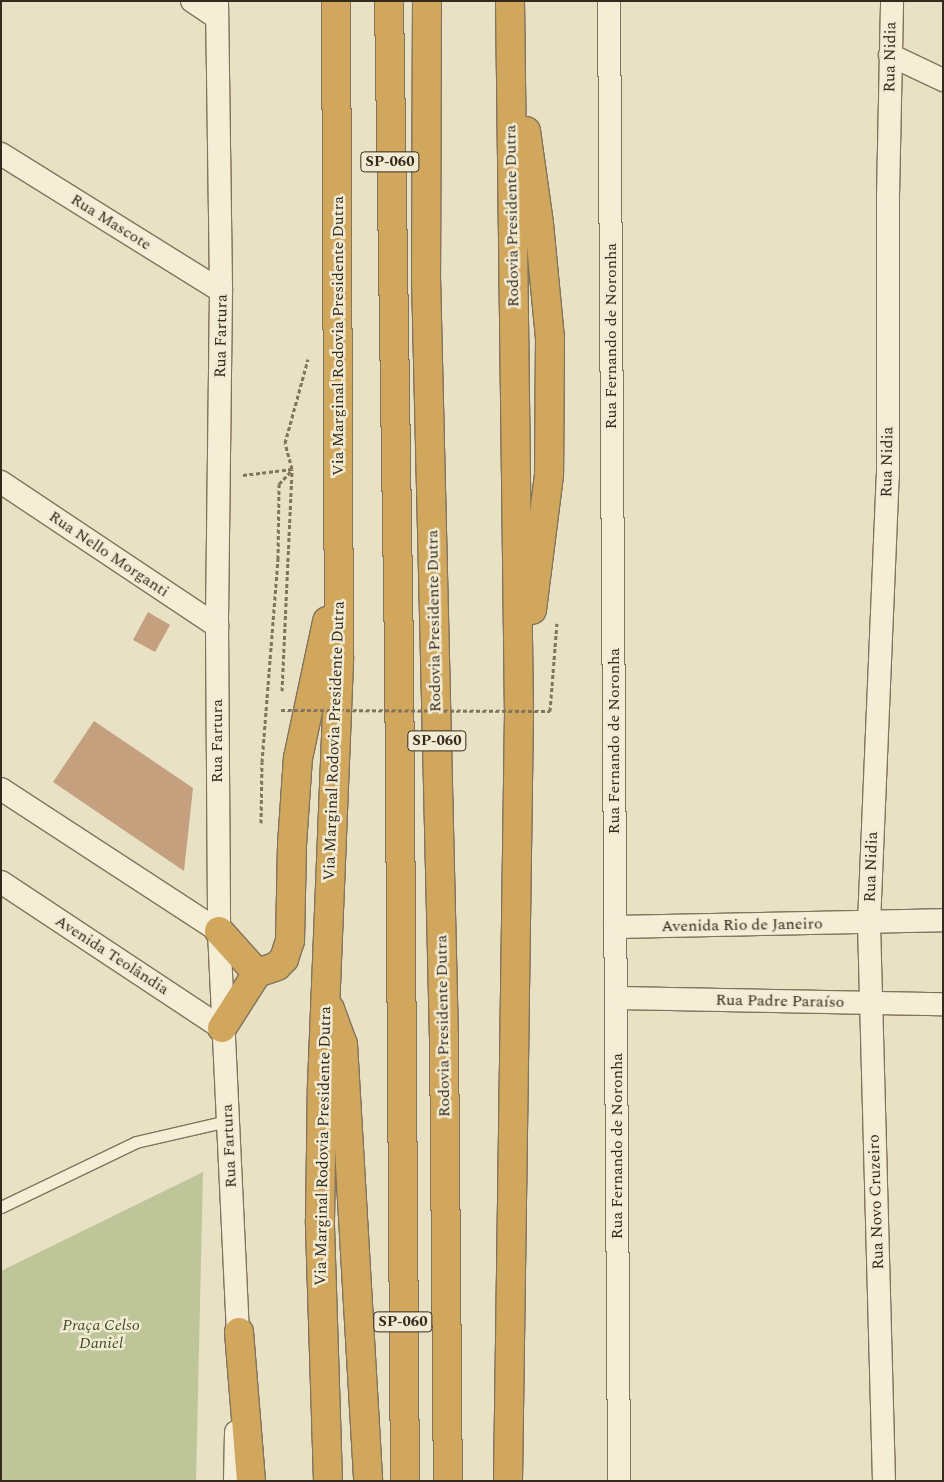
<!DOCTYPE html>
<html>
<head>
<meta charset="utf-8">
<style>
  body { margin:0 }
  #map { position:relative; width:944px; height:1482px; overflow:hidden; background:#e9e1c4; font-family:Spectral,serif }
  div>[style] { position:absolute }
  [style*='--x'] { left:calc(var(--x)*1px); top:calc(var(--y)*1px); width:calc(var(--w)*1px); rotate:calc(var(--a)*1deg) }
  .green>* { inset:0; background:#bec699 }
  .building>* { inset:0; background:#c4a07e }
  .path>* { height:3px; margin-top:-1.5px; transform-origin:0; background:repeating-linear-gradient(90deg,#82735c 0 4px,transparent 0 6.5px) }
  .roads { filter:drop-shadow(1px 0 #82735c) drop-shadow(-1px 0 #82735c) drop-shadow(0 1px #82735c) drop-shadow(0 -1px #82735c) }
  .lane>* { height:11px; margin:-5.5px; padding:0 5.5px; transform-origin:5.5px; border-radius:5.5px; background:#f5eed7 }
  .street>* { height:22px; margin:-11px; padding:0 11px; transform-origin:11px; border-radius:11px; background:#f5eed7 }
  .highway>* { height:28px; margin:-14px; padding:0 14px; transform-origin:14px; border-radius:14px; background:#d1a65d }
  .path-bridge>* { height:3px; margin-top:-1.5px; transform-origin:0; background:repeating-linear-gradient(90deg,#82735c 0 4px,transparent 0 6.5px) }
  span { translate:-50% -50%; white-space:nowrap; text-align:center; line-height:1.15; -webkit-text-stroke:5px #f2ebd3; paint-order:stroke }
  .shield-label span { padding:1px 4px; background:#f2ebd3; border:1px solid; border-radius:4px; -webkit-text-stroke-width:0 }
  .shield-label { font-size:15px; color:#342b1f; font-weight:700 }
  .street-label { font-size:16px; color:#342b1f }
  .park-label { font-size:16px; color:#414e27; font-style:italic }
  .frame { position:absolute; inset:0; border:2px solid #342b1f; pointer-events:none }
</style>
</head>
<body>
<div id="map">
  <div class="green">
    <i style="clip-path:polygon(203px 1172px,196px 1481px,1px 1481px,1px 1271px)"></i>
  </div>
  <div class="building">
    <i style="clip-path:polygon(148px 612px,170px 625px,155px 652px,133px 640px)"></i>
    <i style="clip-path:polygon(94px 721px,193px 788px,184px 871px,53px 782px)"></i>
  </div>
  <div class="path">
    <i style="--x:243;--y:475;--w:49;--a:-7"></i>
    <i style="--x:282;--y:691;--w:222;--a:-87.4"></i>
    <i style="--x:292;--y:469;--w:27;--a:-105"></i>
    <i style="--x:285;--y:443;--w:87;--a:-74.7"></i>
    <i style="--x:550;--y:711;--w:88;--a:-85.5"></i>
    <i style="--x:261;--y:823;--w:61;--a:-89.1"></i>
    <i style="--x:262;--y:762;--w:204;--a:-85.5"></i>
    <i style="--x:278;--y:559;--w:75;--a:-89.2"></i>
    <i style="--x:279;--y:484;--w:19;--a:-47"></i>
  </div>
  <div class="roads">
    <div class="lane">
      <i style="--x:1;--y:1207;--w:150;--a:-25.7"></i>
      <i style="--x:136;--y:1142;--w:93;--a:-13"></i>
    </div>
    <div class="street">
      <i style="--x:192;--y:1;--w:29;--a:34"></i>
      <i style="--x:217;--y:1;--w:290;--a:89.2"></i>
      <i style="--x:221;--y:291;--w:335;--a:90.7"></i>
      <i style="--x:217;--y:626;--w:305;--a:89.6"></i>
      <i style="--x:219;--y:931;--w:419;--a:87.3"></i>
      <i style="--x:609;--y:1;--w:1480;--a:89.61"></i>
      <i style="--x:890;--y:55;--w:59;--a:25.3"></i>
      <i style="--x:1;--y:154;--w:259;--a:31.9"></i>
      <i style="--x:1;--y:482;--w:260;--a:33.7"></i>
      <i style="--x:1;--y:789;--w:260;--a:33.1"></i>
      <i style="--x:1;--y:882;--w:265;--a:33.5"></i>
      <i style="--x:615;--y:927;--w:328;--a:-1.2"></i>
      <i style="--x:617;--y:998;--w:326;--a:1.1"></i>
      <i style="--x:235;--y:1481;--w:49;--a:-88.8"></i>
      <i style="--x:884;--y:1481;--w:558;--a:-91.54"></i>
      <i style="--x:869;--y:923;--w:447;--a:-87.6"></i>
      <i style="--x:888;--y:476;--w:280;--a:-90"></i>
      <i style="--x:888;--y:196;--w:195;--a:-88.8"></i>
    </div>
    <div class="highway">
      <i style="--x:389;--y:1;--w:649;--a:89.12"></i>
      <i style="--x:399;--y:650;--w:831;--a:89.59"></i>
      <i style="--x:427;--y:1;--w:275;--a:90.2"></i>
      <i style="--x:426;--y:276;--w:761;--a:88.65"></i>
      <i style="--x:444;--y:1037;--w:444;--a:89.5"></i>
      <i style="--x:526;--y:131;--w:94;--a:82"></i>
      <i style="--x:539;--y:224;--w:115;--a:84.5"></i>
      <i style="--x:550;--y:338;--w:137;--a:90.4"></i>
      <i style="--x:549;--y:475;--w:136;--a:97.2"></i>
      <i style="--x:219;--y:931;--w:57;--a:47.9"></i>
      <i style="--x:330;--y:1009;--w:37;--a:70"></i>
      <i style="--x:343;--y:1044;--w:438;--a:86.7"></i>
      <i style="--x:222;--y:1028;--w:65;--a:-57.5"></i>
      <i style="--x:257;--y:973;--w:21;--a:-19"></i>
      <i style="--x:277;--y:966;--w:10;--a:-45"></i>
      <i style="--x:284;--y:959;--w:19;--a:-72"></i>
      <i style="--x:290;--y:941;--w:96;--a:-88.8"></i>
      <i style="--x:292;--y:845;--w:87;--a:-86.1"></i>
      <i style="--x:298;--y:758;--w:140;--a:-78"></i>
      <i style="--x:239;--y:1332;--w:149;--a:85.4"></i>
      <i style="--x:328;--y:1481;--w:260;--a:-91.8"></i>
      <i style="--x:320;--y:1221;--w:136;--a:-89.2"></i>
      <i style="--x:322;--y:1085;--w:428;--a:-87.7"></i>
      <i style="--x:339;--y:657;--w:656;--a:-90.26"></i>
      <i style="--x:508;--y:1481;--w:765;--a:-89.18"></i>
      <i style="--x:519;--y:716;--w:715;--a:-90.72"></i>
    </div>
  </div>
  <div class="path-bridge">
    <i style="--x:281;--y:710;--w:269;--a:0.2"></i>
  </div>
  <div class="shield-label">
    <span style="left:390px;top:162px">SP-060</span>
    <span style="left:437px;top:741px">SP-060</span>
    <span style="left:403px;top:1322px">SP-060</span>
  </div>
  <div class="street-label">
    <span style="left:890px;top:57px;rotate:-89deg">Rua Nidia</span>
    <span style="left:512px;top:216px;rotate:-91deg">Rodovia Presidente Dutra</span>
    <span style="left:111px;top:222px;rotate:32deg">Rua Mascote</span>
    <span style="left:221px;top:336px;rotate:-89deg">Rua Fartura</span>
    <span style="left:338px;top:336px;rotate:-90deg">Via Marginal Rodovia Presidente Dutra</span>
    <span style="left:611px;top:336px;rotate:-90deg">Rua Fernando de Noronha</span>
    <span style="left:887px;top:462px;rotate:-89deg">Rua Nidia</span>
    <span style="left:109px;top:554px;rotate:34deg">Rua Nello Morganti</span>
    <span style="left:434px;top:621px;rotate:-91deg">Rodovia Presidente Dutra</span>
    <span style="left:217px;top:741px;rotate:-90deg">Rua Fartura</span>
    <span style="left:334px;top:741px;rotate:-88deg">Via Marginal Rodovia Presidente Dutra</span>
    <span style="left:614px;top:741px;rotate:-90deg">Rua Fernando de Noronha</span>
    <span style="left:871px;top:867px;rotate:-88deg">Rua Nidia</span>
    <span style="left:742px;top:925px;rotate:-1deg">Avenida Rio de Janeiro</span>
    <span style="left:112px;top:955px;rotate:33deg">Avenida Teolândia</span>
    <span style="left:780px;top:1001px;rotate:1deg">Rua Padre Paraíso</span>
    <span style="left:443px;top:1026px;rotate:-91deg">Rodovia Presidente Dutra</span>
    <span style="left:229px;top:1146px;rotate:-93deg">Rua Fartura</span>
    <span style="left:323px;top:1146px;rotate:-89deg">Via Marginal Rodovia Presidente Dutra</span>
    <span style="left:617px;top:1146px;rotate:-90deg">Rua Fernando de Noronha</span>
    <span style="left:876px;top:1202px;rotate:-92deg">Rua Novo Cruzeiro</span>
  </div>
  <div class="park-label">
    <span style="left:101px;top:1334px">Praça Celso<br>Daniel</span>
  </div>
  <div class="frame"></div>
</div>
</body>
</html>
